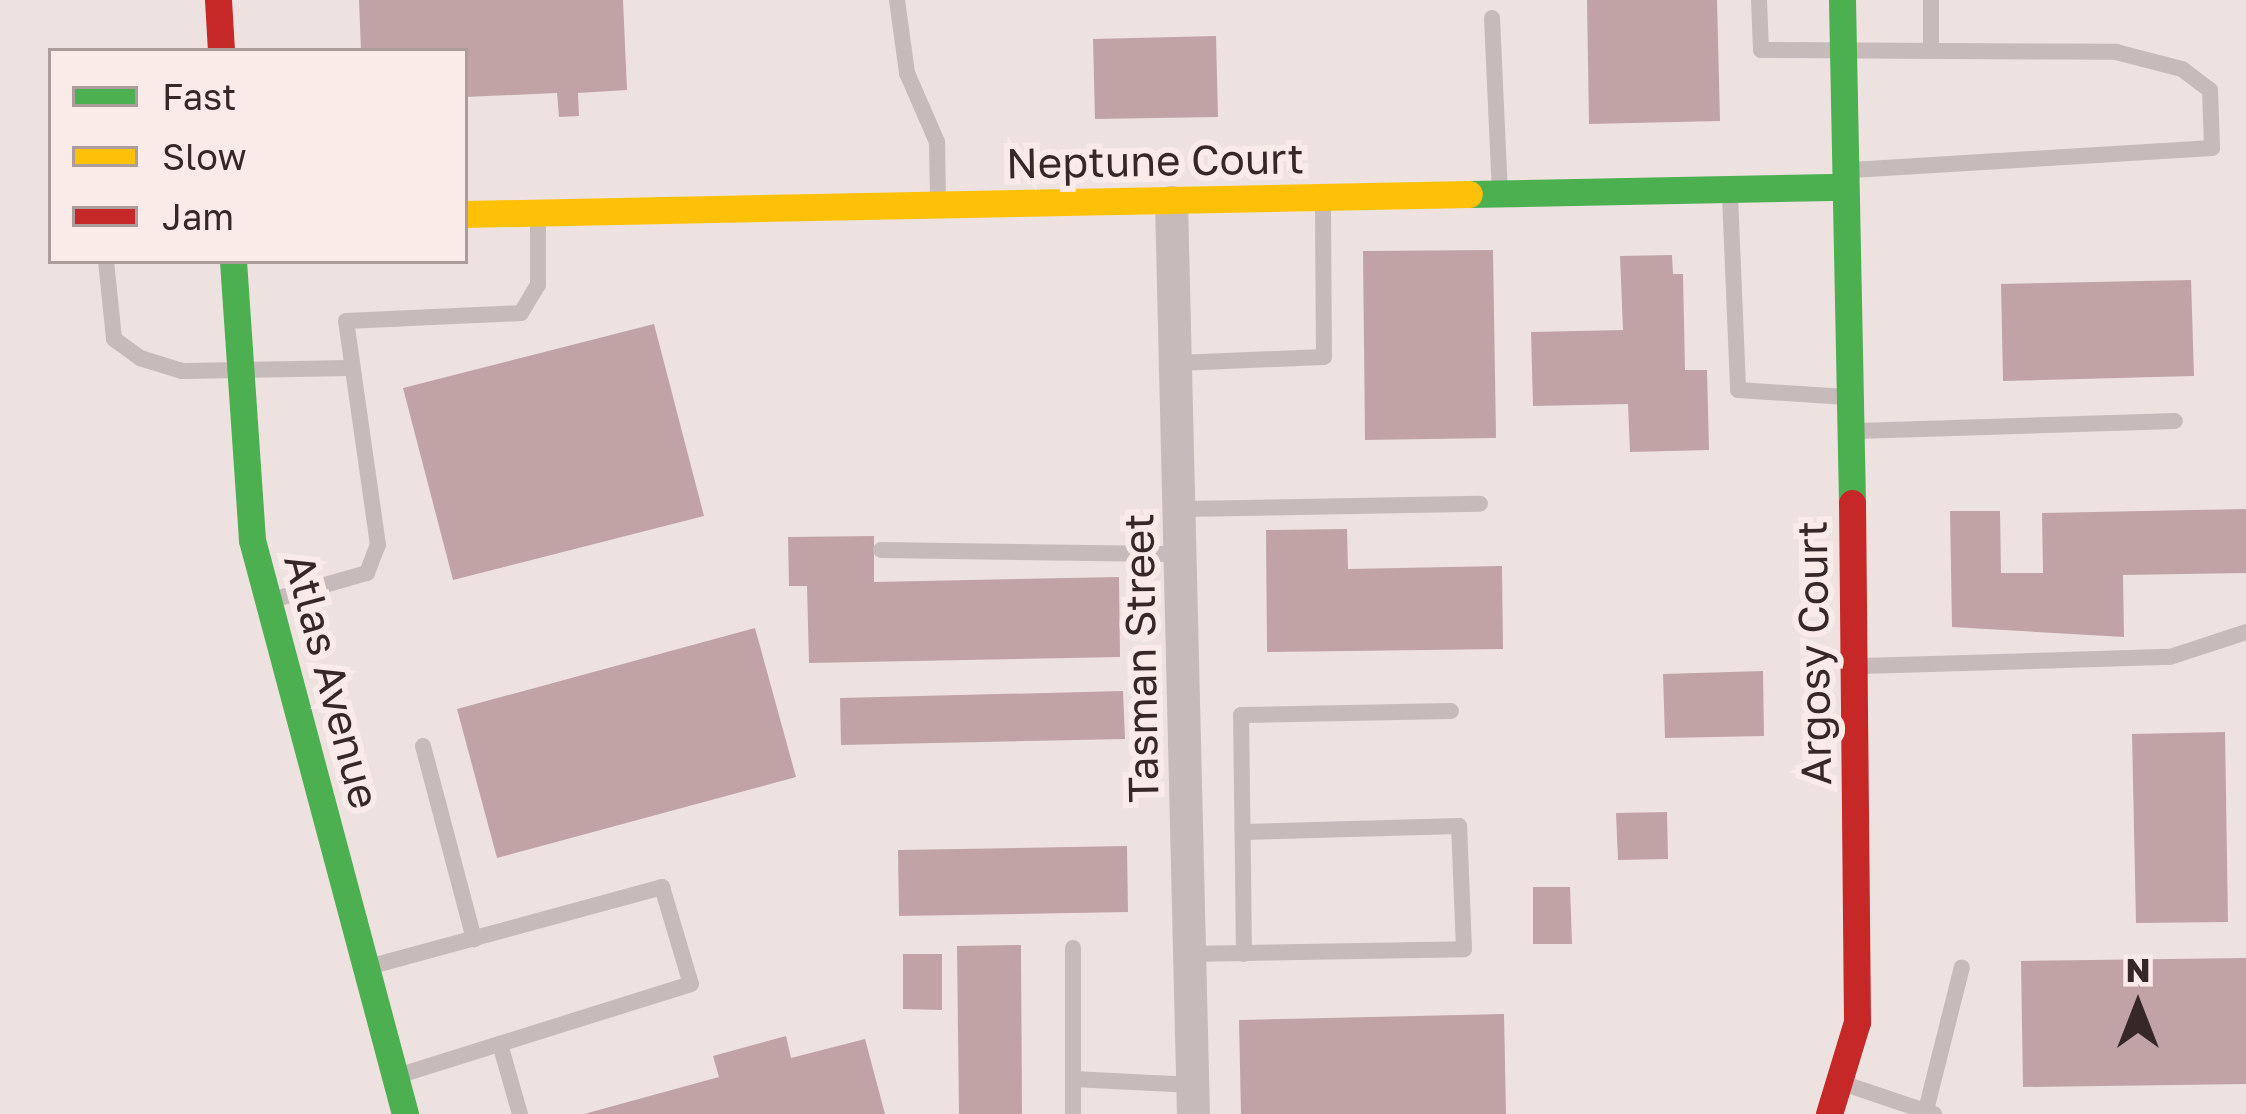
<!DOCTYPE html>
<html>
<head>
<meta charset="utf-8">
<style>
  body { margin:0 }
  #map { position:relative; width:2246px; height:1114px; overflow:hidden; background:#ede2e0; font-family:"Golos Text",sans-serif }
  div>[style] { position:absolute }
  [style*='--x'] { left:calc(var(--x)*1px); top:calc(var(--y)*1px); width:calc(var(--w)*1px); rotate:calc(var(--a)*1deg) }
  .building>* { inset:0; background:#c1a3a5 }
  .lane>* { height:16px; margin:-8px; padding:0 8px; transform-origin:8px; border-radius:8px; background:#c6bbba }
  .street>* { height:33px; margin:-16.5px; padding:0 16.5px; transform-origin:16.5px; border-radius:16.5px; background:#c6bbba }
  .fast>* { height:27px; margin:-13.5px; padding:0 13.5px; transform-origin:13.5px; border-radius:13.5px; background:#4caf50 }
  .slow>* { height:27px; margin:-13.5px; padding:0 13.5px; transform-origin:13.5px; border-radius:13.5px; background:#ffc107 }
  .jam>* { height:27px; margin:-13.5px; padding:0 13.5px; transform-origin:13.5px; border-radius:13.5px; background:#c62828 }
  span { translate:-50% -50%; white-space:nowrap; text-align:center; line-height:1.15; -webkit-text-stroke:12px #faebe8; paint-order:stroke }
  .street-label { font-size:42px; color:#372828 }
  .legend { position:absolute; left:48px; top:48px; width:420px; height:216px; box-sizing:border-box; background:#faebe8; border:3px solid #ac9d9b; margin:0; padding:15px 21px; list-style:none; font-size:36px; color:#372828 }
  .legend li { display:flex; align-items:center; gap:24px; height:60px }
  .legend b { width:60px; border:3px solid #ac9d9b }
  .north { position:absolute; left:2078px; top:946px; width:120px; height:120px; -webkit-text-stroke:9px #faebe8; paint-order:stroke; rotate:0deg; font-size:33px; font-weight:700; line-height:48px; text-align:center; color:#372828 }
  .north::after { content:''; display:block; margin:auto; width:42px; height:54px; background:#372828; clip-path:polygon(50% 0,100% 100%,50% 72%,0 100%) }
</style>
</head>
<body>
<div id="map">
  <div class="building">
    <i style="clip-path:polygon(359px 0,623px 0,627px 90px,578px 93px,579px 116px,559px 117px,557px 93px,465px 97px,465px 51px,361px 51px)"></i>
    <i style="clip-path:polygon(1587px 0,1717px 0,1720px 121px,1589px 124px)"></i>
    <i style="clip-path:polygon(1216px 36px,1218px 117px,1095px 119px,1093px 39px)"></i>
    <i style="clip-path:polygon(1493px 250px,1496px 438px,1365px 440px,1363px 251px)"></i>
    <i style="clip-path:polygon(1672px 255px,1673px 274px,1683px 274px,1685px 370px,1707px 370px,1709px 450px,1630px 452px,1628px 404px,1533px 406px,1531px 332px,1623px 330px,1620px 256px)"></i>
    <i style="clip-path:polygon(2191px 280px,2194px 376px,2003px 381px,2001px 284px)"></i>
    <i style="clip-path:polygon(654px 324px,704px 516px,453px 580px,403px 388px)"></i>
    <i style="clip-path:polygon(2246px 509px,2246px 573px,2123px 575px,2124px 637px,1952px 627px,1950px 511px,2000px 511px,2001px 573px,2043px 573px,2042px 513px)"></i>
    <i style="clip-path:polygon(1347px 529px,1348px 569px,1502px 566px,1503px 649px,1267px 652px,1266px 530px)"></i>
    <i style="clip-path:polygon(874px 536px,874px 582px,1119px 577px,1120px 657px,809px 663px,807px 586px,789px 586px,788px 537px)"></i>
    <i style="clip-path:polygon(755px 628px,796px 777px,497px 858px,457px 709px)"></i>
    <i style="clip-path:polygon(1763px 671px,1764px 736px,1665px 738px,1663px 674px)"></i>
    <i style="clip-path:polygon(1123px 691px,1125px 739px,841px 745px,840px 698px)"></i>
    <i style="clip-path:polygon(2225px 732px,2228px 922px,2136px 923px,2132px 734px)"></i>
    <i style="clip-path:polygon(1667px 812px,1668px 859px,1618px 860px,1616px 813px)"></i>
    <i style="clip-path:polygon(1127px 846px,1128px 912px,899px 916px,898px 850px)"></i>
    <i style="clip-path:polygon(1533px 887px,1570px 887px,1572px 944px,1533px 944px)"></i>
    <i style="clip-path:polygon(1021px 945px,1022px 1114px,959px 1114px,957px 946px)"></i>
    <i style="clip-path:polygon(903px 954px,942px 954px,942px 1010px,903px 1009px)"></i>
    <i style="clip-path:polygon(2246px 958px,2246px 1084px,2023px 1087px,2021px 961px)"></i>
    <i style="clip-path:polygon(1504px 1014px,1506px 1114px,1241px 1114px,1239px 1020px)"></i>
    <i style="clip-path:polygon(786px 1036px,791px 1058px,865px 1039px,885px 1114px,584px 1114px,719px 1077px,713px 1056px)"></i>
  </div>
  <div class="lane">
    <i style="--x:897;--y:0;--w:74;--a:82.2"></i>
    <i style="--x:907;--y:73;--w:75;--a:66.5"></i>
    <i style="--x:937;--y:142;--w:60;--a:89"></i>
    <i style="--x:1759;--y:0;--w:50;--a:87.7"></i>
    <i style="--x:1761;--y:50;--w:355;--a:0.3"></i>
    <i style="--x:2116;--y:52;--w:68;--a:14.4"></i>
    <i style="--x:2182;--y:69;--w:35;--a:37"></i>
    <i style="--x:2210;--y:90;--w:58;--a:88"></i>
    <i style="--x:2212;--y:148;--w:361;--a:176.5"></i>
    <i style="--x:1931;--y:0;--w:44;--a:90"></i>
    <i style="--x:1492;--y:18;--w:173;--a:87.4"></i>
    <i style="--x:1730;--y:196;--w:194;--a:87.6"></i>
    <i style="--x:1738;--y:390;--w:108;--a:3.7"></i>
    <i style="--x:106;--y:261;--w:78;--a:84.1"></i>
    <i style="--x:114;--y:339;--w:32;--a:36"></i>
    <i style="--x:140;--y:358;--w:44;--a:17.2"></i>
    <i style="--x:182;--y:371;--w:167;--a:-1"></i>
    <i style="--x:1178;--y:363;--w:146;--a:-2.4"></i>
    <i style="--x:1324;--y:357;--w:153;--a:-90.4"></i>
    <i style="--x:1857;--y:431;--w:318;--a:-1.8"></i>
    <i style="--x:1183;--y:509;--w:297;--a:-1"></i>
    <i style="--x:881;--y:550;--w:302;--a:0.8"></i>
    <i style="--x:272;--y:600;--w:99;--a:-15.9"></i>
    <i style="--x:367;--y:573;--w:30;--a:-69"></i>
    <i style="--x:378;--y:545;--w:226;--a:-98.1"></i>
    <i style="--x:346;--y:321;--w:175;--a:-2.6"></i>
    <i style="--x:521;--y:313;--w:33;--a:-59"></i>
    <i style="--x:538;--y:285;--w:66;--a:-90"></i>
    <i style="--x:1862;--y:666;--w:308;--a:-1.7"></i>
    <i style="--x:2170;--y:657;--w:80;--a:-18.2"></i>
    <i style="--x:423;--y:746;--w:200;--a:75.2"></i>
    <i style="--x:1073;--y:948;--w:166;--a:90"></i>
    <i style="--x:1191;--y:954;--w:273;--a:-1"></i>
    <i style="--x:1464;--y:949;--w:123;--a:-92.3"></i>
    <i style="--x:1459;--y:826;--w:216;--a:178.4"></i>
    <i style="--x:1244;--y:954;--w:239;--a:-90.7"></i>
    <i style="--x:1241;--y:715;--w:210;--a:-1.1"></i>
    <i style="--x:372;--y:966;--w:301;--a:-15.2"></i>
    <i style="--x:662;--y:887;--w:101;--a:73.4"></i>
    <i style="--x:691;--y:984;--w:305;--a:162.6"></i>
    <i style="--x:500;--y:1044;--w:73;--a:74.1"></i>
    <i style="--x:1073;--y:1079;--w:120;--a:2.9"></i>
    <i style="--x:1845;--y:1084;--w:94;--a:18.6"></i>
    <i style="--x:1926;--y:1110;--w:147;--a:-75.9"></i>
  </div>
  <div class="street">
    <i style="--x:1171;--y:202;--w:912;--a:88.62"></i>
  </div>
  <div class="fast">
    <i style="--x:1842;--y:0;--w:503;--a:88.86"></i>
    <i style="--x:1469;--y:194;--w:376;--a:-1.1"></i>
    <i style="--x:233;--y:261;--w:280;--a:86.1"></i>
    <i style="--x:252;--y:540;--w:594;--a:75.07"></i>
  </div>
  <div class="slow">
    <i style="--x:465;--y:214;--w:1004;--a:-1.14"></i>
  </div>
  <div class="jam">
    <i style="--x:218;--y:0;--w:51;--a:86.6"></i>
    <i style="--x:1829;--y:1114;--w:96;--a:-73.1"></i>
    <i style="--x:1857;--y:1022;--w:519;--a:-90.55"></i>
  </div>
  <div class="street-label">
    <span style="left:1155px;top:160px;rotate:-1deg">Neptune Court</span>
    <span style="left:1813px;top:653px;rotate:-91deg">Argosy Court</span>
    <span style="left:1140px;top:658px;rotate:-91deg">Tasman Street</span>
    <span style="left:333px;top:681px;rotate:75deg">Atlas Avenue</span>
  </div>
  <ul class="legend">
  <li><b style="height:15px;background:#4caf50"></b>Fast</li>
  <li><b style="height:15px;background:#ffc107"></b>Slow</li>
  <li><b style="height:15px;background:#c62828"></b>Jam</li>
  </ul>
  <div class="north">N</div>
</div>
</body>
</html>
